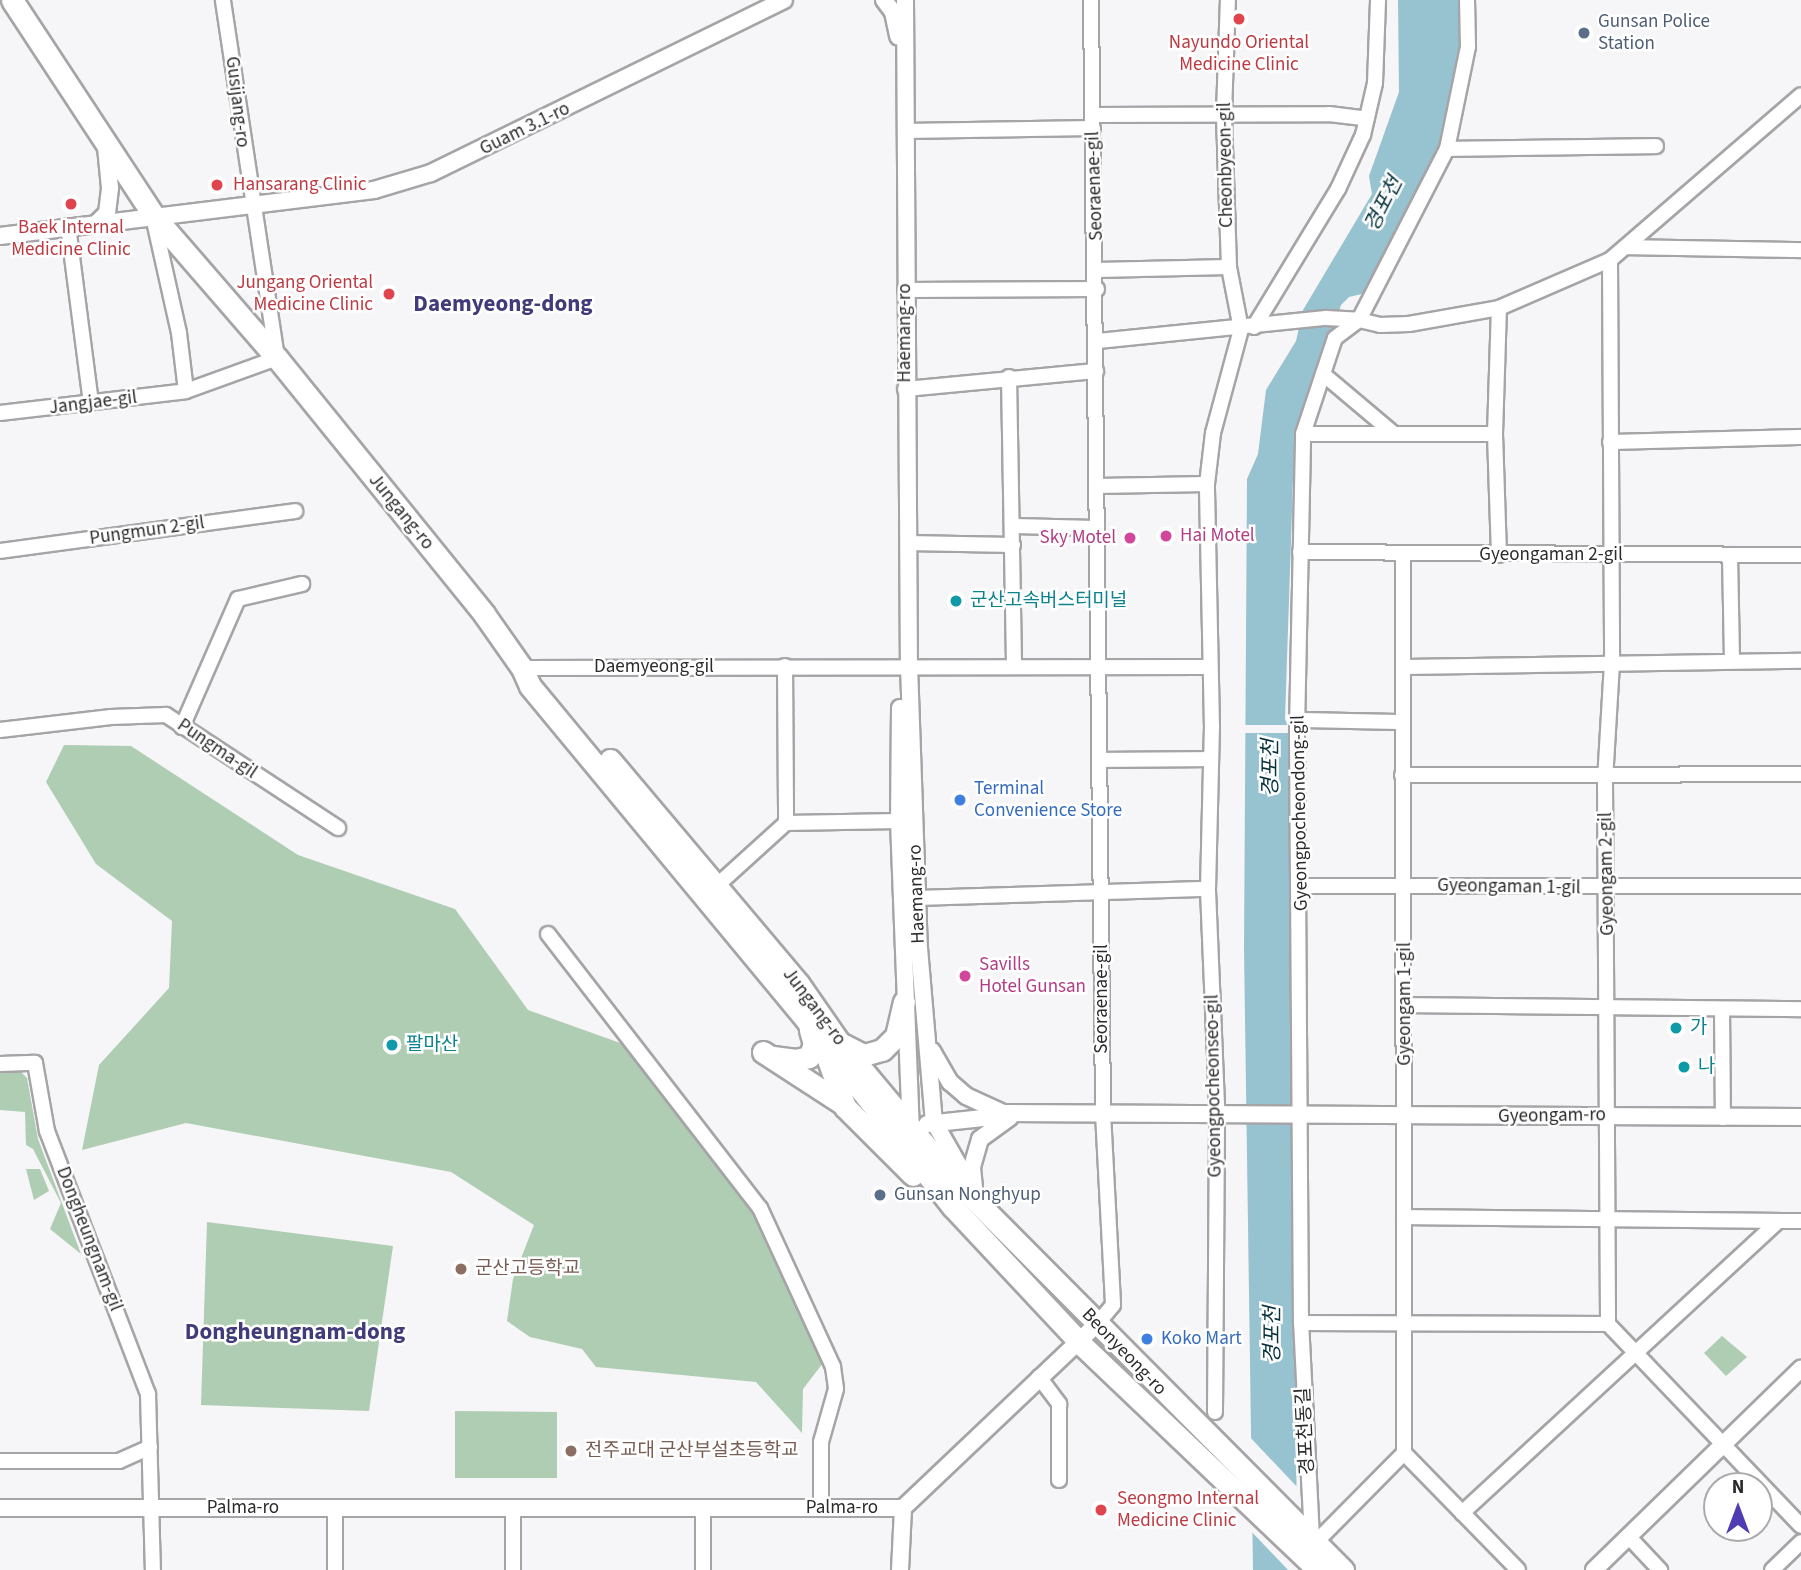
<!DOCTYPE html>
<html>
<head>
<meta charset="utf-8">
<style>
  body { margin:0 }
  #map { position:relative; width:1801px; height:1570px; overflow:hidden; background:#f6f5f8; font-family:"Source Sans 3","Noto Sans KR",sans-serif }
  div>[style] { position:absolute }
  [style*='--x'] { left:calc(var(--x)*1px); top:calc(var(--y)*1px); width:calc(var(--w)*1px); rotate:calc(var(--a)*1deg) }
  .green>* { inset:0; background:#afcdb2 }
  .water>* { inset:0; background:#97c2cf }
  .pier>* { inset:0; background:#f6f5f8 }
  .roads { filter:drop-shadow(2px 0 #a6a4a7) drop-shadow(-2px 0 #a6a4a7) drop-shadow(0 2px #a6a4a7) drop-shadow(0 -2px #a6a4a7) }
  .minor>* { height:14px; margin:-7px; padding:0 7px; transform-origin:7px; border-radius:7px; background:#fff }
  .tertiary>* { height:16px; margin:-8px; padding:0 8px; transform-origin:8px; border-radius:8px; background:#fff }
  .primary>* { height:21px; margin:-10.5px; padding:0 10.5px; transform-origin:10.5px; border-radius:10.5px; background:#fff }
  .dots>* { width:19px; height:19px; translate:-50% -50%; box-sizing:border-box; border:4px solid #fff; border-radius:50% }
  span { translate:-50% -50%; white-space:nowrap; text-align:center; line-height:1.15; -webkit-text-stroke:5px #fff; paint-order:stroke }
  .service-label { font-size:19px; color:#4e5e75 }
  .left { translate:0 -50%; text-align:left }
  .health-label { font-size:19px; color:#be3a42 }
  .right { translate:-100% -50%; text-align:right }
  .street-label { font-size:19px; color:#2b2b2c }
  .hotel-label { font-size:19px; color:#b23c85 }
  .culture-label { font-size:19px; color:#0d838f }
  .shop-label { font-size:19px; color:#366cbe }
  .education-label { font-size:19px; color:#785e54 }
  .water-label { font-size:21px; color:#07323c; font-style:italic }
  .quarter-label { font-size:23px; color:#413c79; font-weight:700 }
  .north { position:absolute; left:1703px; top:1472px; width:70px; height:70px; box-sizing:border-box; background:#fff; border:2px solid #aaaaab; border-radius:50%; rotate:0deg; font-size:19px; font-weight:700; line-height:28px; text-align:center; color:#2b2b2c }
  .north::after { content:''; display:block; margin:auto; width:24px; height:32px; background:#4f3cb3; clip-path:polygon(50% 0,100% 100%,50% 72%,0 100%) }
</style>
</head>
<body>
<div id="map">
  <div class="green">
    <i style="clip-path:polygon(64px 745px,131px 746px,298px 855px,455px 909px,528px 1010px,623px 1044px,760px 1215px,823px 1363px,803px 1389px,802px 1433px,756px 1382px,596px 1367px,582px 1349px,530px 1337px,507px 1321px,513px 1279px,534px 1225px,451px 1172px,186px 1123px,82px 1150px,99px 1065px,169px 988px,172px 921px,96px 864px,46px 782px)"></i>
    <i style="clip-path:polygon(0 1072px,21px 1072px,27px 1078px,38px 1139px,81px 1254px,50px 1229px,61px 1203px,33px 1149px,26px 1145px,25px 1112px,0 1110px)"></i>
    <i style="clip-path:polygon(26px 1169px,40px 1169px,49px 1191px,34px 1200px)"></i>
    <i style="clip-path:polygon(207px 1222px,393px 1246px,369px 1411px,201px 1405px)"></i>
    <i style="clip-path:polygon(1722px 1336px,1747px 1357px,1726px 1376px,1704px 1353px)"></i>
    <i style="clip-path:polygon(455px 1411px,557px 1412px,557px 1478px,455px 1478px)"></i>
  </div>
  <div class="water">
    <i style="clip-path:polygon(1398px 0,1461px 0,1465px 44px,1439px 159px,1434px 157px,1366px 293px,1349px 297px,1341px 305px,1294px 450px,1285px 719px,1292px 737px,1297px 1570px,1253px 1570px,1244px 949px,1247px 479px,1258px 454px,1266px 390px,1296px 341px,1303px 310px,1372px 194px,1369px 176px,1399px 92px)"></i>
  </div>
  <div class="pier">
    <i style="clip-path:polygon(1244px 725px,1289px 725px,1289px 733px,1244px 733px)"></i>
    <i style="clip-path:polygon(1247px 1434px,1300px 1490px,1300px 1570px,1288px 1570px,1249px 1529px)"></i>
  </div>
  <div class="roads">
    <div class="minor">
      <i style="--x:1091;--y:0;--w:1113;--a:89.38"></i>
      <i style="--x:1103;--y:1113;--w:192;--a:87"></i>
      <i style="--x:1113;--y:1305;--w:25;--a:130"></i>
      <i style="--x:1092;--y:115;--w:237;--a:-0.2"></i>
      <i style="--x:1329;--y:114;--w:38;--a:7"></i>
      <i style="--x:905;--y:131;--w:188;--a:-0.9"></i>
      <i style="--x:1447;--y:149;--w:209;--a:-0.8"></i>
      <i style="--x:154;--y:221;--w:115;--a:77.4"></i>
      <i style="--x:179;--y:333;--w:58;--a:83.1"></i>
      <i style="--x:68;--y:226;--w:178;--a:82.6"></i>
      <i style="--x:1627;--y:247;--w:174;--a:1"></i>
      <i style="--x:1610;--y:260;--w:403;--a:89.7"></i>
      <i style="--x:1612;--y:663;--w:119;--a:93.4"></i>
      <i style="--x:1605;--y:782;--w:542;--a:89.68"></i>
      <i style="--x:1608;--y:1324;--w:279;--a:46.3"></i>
      <i style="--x:1097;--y:270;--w:132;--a:-1.3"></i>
      <i style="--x:905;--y:290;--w:192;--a:-0.3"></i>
      <i style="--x:1254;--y:327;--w:162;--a:-58.7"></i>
      <i style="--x:1338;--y:189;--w:60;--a:-65.2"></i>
      <i style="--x:1363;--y:135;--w:53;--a:-77"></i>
      <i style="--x:1375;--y:83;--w:83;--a:-87.9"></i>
      <i style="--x:1098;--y:341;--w:229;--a:-5.8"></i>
      <i style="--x:1326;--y:318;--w:33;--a:3"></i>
      <i style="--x:1359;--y:320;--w:192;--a:-62.8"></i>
      <i style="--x:1447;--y:149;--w:104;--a:-78.4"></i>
      <i style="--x:1468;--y:47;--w:47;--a:-91.2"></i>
      <i style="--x:1323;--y:374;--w:92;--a:40.1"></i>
      <i style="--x:1009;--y:377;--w:290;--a:89"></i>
      <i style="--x:905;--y:389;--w:192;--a:-5.4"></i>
      <i style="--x:0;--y:413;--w:187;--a:-6.7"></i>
      <i style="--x:186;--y:391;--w:97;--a:-19.9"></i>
      <i style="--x:277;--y:358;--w:362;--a:-98.6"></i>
      <i style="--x:1303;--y:434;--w:192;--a:0"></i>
      <i style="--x:1610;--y:442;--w:191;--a:-1.5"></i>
      <i style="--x:1097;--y:486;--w:110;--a:-1"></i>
      <i style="--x:1014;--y:526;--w:82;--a:1.4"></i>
      <i style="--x:908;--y:543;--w:105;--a:1.1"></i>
      <i style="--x:0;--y:551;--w:298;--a:-7.7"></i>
      <i style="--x:1300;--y:552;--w:501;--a:0.34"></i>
      <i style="--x:1403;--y:555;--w:898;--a:89.94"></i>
      <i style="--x:1404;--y:1453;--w:163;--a:45.7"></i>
      <i style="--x:1499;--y:555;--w:121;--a:-91.9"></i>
      <i style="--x:1495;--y:434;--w:126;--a:-88.2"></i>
      <i style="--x:1730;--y:555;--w:106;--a:88.9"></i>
      <i style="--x:785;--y:666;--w:157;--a:89.6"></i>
      <i style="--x:1405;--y:667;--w:396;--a:-0.9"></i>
      <i style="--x:522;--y:668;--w:686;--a:-0.08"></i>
      <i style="--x:1298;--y:720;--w:105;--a:1.1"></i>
      <i style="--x:182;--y:727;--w:140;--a:-66.4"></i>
      <i style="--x:238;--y:599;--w:66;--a:-13.2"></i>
      <i style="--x:0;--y:730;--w:112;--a:-6.7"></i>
      <i style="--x:111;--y:717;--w:55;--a:-2.1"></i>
      <i style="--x:166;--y:715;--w:206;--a:33.3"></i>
      <i style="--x:1101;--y:760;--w:110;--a:-0.5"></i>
      <i style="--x:1402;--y:775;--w:399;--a:-0.1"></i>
      <i style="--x:786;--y:823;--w:113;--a:-1"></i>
      <i style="--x:1301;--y:886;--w:500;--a:0"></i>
      <i style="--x:712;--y:890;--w:100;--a:-42.2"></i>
      <i style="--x:917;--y:898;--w:291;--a:-1.8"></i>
      <i style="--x:548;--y:934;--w:346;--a:52.3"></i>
      <i style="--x:760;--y:1208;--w:175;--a:65.3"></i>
      <i style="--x:833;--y:1367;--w:22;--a:82"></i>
      <i style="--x:836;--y:1389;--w:55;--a:105.8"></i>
      <i style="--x:821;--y:1442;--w:66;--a:90"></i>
      <i style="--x:1406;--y:1005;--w:395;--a:0.6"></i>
      <i style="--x:1722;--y:1009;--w:109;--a:89.5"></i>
      <i style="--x:0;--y:1064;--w:35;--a:-2"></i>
      <i style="--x:35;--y:1063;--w:69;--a:80"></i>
      <i style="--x:47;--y:1131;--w:282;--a:69"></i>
      <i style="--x:148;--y:1394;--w:176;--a:88.4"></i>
      <i style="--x:1404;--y:1217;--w:374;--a:0.6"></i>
      <i style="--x:1301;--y:1323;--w:307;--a:0.2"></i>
      <i style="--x:1039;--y:1377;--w:34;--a:53"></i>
      <i style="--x:1059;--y:1404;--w:76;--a:90"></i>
      <i style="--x:1215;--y:1412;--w:307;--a:-89.6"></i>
      <i style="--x:1217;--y:1105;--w:216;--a:-92.4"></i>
      <i style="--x:1208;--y:889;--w:161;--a:-88.6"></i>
      <i style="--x:1212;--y:728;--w:244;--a:-91.2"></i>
      <i style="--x:1207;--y:484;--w:51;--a:-83.3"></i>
      <i style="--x:1213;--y:433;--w:108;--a:-74.9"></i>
      <i style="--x:1241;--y:329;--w:63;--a:-101"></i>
      <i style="--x:1229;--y:267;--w:154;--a:-91.9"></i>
      <i style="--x:1224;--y:113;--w:113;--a:-88"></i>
      <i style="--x:0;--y:1461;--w:119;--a:0"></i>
      <i style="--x:119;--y:1461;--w:34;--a:-24"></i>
      <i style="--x:513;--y:1508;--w:62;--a:90"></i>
      <i style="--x:1462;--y:1513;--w:430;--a:-42.7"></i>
      <i style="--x:1778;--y:1221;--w:23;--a:0"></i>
      <i style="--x:1628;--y:1536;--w:47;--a:46.7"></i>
      <i style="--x:1312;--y:1538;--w:215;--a:-92.9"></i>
      <i style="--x:1301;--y:1323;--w:594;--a:-90.39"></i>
      <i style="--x:1297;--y:729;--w:295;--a:-88.8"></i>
      <i style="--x:1303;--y:434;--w:101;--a:-71.6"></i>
      <i style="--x:1335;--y:338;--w:30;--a:-37"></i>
      <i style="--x:1359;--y:320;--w:22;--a:13"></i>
      <i style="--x:1380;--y:325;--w:29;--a:-2"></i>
      <i style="--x:1409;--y:324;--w:91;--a:-10.1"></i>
      <i style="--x:1499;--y:308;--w:121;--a:-23.4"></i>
      <i style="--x:1610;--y:260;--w:252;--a:-40.8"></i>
      <i style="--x:1316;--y:1542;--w:125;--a:-45.3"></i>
      <i style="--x:335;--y:1570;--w:62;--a:-90"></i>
      <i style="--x:703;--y:1570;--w:62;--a:-90"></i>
      <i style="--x:1772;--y:1570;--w:40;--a:-44"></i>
    </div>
    <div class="tertiary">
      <i style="--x:884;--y:0;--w:15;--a:53"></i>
      <i style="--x:893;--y:12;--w:25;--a:78"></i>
      <i style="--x:905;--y:0;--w:666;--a:89.66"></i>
      <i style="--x:909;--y:666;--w:282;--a:88"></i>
      <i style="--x:919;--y:948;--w:175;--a:85.1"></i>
      <i style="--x:934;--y:1122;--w:78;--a:60.2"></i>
      <i style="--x:98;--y:222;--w:13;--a:-45"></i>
      <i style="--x:107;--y:213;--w:25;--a:-83"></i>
      <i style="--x:110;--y:188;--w:41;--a:-95.6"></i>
      <i style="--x:0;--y:236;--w:377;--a:-7"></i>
      <i style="--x:374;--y:190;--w:59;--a:-16.6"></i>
      <i style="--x:431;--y:173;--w:393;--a:-26.1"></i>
      <i style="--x:900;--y:708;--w:113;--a:90.5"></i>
      <i style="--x:899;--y:821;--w:309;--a:87.8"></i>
      <i style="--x:932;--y:1051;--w:36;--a:60"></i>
      <i style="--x:950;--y:1082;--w:21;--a:41"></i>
      <i style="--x:966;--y:1096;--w:41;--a:24.7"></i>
      <i style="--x:1003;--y:1113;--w:798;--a:0.29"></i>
      <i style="--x:927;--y:1124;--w:75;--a:-6.1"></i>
      <i style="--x:974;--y:1187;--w:20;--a:-96"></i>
      <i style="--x:972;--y:1167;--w:29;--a:-74"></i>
      <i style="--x:980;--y:1139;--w:37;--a:-36"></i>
      <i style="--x:0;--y:1508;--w:903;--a:0"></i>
      <i style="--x:903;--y:1508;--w:267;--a:-43.5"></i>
      <i style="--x:900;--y:1570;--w:62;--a:-87.2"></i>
      <i style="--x:1594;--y:1570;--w:289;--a:-44.2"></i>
    </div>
    <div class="primary">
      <i style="--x:12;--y:0;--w:257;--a:56.7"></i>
      <i style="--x:153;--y:215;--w:189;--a:49.1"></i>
      <i style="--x:277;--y:358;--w:329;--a:51"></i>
      <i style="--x:484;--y:614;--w:66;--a:54.9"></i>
      <i style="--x:522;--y:668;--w:20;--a:66"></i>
      <i style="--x:530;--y:686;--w:435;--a:50.4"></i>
      <i style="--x:807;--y:1021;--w:236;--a:51.9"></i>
      <i style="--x:953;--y:1207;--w:190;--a:46.9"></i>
      <i style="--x:1083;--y:1346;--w:325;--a:43.6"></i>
      <i style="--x:610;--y:760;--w:292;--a:49.9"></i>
      <i style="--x:798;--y:983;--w:72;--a:55.2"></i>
      <i style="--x:839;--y:1042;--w:175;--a:50.1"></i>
      <i style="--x:951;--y:1176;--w:556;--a:45.15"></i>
      <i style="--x:844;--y:1045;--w:22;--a:27"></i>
      <i style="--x:864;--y:1055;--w:19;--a:-16"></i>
      <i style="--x:882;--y:1050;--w:20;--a:-45"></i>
      <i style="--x:896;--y:1036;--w:35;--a:-77"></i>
      <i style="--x:763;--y:1052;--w:95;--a:33"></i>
      <i style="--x:773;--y:1057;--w:23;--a:7"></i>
      <i style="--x:796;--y:1060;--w:13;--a:-13"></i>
      <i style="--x:809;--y:1057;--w:14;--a:-69"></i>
      <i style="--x:814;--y:1044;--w:15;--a:-106"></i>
      <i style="--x:827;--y:1057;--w:53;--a:70.2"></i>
      <i style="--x:845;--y:1107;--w:96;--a:45"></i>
    </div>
  </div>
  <div class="dots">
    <i style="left:1239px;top:19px;background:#e0444e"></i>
    <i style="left:1584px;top:33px;background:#5c6f8a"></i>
    <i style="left:217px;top:185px;background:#e0444e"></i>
    <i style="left:71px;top:204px;background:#e0444e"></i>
    <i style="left:389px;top:294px;background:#e0444e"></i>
    <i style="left:1166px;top:536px;background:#d1479c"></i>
    <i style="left:1130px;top:538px;background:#d1479c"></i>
    <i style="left:956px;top:601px;background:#0f9aa8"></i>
    <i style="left:960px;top:800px;background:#3f7fe0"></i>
    <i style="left:965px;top:976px;background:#d1479c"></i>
    <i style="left:1676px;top:1028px;background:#0f9aa8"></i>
    <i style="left:392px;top:1045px;background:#0f9aa8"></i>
    <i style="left:1684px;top:1067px;background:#0f9aa8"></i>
    <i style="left:880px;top:1195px;background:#5c6f8a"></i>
    <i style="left:461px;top:1269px;background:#8d6e63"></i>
    <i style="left:1147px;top:1339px;background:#3f7fe0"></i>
    <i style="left:571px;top:1451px;background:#8d6e63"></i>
    <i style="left:1101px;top:1510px;background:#e0444e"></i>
  </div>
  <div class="service-label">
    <span class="left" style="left:1598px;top:33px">Gunsan Police<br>Station</span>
    <span class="left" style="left:894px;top:1195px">Gunsan Nonghyup</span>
  </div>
  <div class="health-label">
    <span style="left:1239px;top:54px">Nayundo Oriental<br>Medicine Clinic</span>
    <span class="left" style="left:233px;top:185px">Hansarang Clinic</span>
    <span style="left:71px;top:239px">Baek Internal<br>Medicine Clinic</span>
    <span class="right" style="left:373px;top:294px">Jungang Oriental<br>Medicine Clinic</span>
    <span class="left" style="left:1117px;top:1510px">Seongmo Internal<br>Medicine Clinic</span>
  </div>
  <div class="street-label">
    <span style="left:237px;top:102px;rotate:83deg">Gusijang-ro</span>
    <span style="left:525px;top:129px;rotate:-26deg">Guam 3.1-ro</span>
    <span style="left:1226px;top:165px;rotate:-91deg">Cheonbyeon-gil</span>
    <span style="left:1095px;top:186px;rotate:-92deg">Seoraenae-gil</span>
    <span style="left:905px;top:333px;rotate:-90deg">Haemang-ro</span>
    <span style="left:93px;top:403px;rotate:-7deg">Jangjae-gil</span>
    <span style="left:401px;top:512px;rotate:51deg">Jungang-ro</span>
    <span style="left:147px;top:531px;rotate:-8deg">Pungmun 2-gil</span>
    <span style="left:1551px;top:555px">Gyeongaman 2-gil</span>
    <span style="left:654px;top:667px">Daemyeong-gil</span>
    <span style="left:217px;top:749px;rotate:34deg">Pungma-gil</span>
    <span style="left:1300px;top:813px;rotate:-91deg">Gyeongpocheondong-gil</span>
    <span style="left:1607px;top:874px;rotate:-91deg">Gyeongam 2-gil</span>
    <span style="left:1509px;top:887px;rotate:1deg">Gyeongaman 1-gil</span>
    <span style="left:917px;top:894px;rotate:-92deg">Haemang-ro</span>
    <span style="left:1102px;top:999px;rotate:-90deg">Seoraenae-gil</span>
    <span style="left:1405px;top:1004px;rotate:-90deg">Gyeongam 1-gil</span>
    <span style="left:814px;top:1007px;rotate:53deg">Jungang-ro</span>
    <span style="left:1214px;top:1086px;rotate:-91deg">Gyeongpocheonseo-gil</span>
    <span style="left:1552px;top:1116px;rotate:-1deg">Gyeongam-ro</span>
    <span style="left:89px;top:1239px;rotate:69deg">Dongheungnam-gil</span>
    <span style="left:1124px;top:1352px;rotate:46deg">Beonyeong-ro</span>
    <span style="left:1306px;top:1431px;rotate:-93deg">경포천동길</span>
    <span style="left:243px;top:1508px">Palma-ro</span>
    <span style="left:842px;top:1508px">Palma-ro</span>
  </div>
  <div class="hotel-label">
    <span class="left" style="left:1180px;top:536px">Hai Motel</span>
    <span class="right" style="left:1116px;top:538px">Sky Motel</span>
    <span class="left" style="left:979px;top:976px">Savills<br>Hotel Gunsan</span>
  </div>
  <div class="culture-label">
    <span class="left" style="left:970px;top:601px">군산고속버스터미널</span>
    <span class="left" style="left:1690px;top:1028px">가</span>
    <span class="left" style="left:406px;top:1045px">팔마산</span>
    <span class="left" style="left:1698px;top:1067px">나</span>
  </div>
  <div class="shop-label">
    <span class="left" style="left:974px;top:800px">Terminal<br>Convenience Store</span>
    <span class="left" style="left:1161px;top:1339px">Koko Mart</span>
  </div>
  <div class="education-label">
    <span class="left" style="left:475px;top:1269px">군산고등학교</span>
    <span class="left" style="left:585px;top:1451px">전주교대 군산부설초등학교</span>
  </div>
  <div class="water-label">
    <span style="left:1383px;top:204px;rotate:-63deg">경포천</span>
    <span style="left:1270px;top:768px;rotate:-90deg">경포천</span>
    <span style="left:1272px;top:1335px;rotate:-90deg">경포천</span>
  </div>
  <div class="quarter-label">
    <span style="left:503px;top:304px">Daemyeong-dong</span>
    <span style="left:295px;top:1332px">Dongheungnam-dong</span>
  </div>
  <div class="north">N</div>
</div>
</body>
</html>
